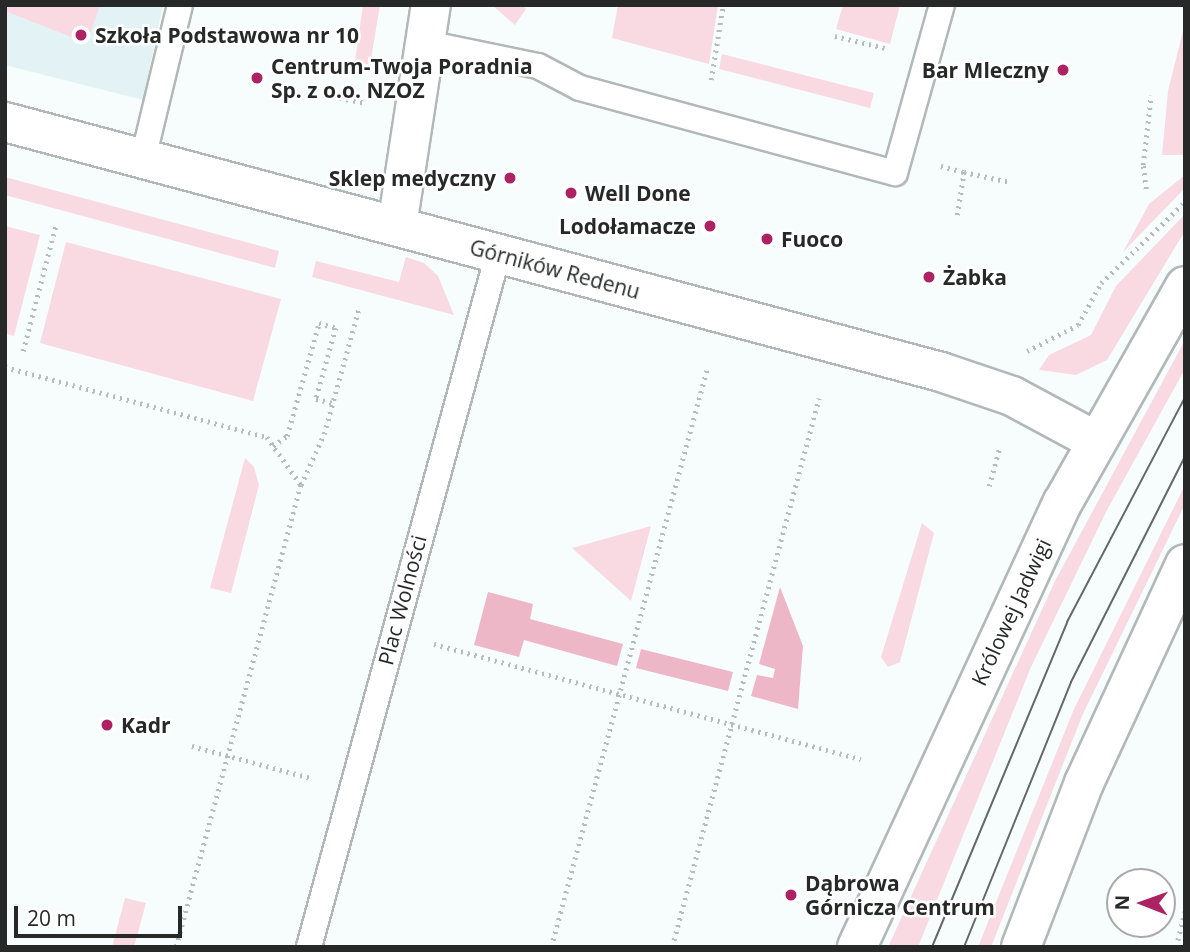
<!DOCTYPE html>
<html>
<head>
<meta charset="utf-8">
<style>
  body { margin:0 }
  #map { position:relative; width:1190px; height:952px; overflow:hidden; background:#f7fdfd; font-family:"Open Sans",sans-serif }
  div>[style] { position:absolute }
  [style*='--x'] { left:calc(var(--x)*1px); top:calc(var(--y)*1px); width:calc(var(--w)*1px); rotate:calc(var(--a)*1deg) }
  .built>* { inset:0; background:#e3f2f4 }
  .green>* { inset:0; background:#f9d9e2 }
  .water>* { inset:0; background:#eeb7c8 }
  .path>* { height:4.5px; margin-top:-2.25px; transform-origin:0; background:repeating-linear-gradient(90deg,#b6bbbb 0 2px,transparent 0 7px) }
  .roads { filter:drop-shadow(2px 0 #b2b8b8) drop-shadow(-2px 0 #b2b8b8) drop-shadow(0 2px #b2b8b8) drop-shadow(0 -2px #b2b8b8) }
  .service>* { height:24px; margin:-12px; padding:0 12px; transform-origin:12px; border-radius:12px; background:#fff }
  .minor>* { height:38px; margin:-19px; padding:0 19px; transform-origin:19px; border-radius:19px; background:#fff }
  .secondary>* { height:38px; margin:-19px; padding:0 19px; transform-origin:19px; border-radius:19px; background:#fff }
  .tram>* { height:2px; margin:-1px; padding:0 1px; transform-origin:1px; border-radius:1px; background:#646868 }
  .dots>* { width:19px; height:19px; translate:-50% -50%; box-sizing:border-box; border:4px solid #fff; border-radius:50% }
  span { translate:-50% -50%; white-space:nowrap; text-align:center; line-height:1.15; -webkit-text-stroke:5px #fff; paint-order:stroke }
  .poi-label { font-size:21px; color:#272929; font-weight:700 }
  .left { translate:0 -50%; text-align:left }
  .right { translate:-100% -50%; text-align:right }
  .street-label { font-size:21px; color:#272929 }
  .frame { position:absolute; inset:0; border:7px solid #272929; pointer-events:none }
  .north { position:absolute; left:1106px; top:868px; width:70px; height:70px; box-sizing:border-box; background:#fff; border:2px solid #a9a9a9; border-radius:50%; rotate:271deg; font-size:19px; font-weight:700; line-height:28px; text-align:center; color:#272929 }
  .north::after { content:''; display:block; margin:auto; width:24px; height:32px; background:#ac2263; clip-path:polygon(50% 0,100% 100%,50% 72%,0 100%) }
  .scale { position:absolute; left:14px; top:906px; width:168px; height:32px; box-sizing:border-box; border:4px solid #272929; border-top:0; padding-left:9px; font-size:21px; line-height:24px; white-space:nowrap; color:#272929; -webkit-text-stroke:5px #fff; paint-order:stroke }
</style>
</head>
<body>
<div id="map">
  <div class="built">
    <i style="clip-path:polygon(5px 5px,163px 5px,143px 100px,5px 65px)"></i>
  </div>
  <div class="green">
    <i style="clip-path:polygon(5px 5px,100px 5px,87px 43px,5px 11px)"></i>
    <i style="clip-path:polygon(363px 5px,380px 5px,370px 65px,355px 61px)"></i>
    <i style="clip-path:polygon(492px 5px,522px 5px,526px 9px,515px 25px)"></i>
    <i style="clip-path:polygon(618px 5px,718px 5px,709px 64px,612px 38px)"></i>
    <i style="clip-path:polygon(843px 5px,900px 5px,890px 44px,836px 29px)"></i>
    <i style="clip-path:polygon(1185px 23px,1185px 155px,1162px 155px,1168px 91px)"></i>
    <i style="clip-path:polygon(722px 54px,874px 93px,870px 108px,719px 69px)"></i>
    <i style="clip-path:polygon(1185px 175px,1185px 188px,1123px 252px,1149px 204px)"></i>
    <i style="clip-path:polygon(5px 177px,279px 251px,275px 268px,5px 195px)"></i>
    <i style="clip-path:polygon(1185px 214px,1185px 231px,1107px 360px,1076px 375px,1039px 370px,1049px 355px,1091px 335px,1116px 286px)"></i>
    <i style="clip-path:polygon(5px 226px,40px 235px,14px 336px,5px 333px)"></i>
    <i style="clip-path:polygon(66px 242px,281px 299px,253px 401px,40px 343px)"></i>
    <i style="clip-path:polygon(406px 257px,424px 263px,438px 276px,454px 315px,312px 277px,316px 261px,399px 282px)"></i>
    <i style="clip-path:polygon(1185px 340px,1185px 369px,1107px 510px,1031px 667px,918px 947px,888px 947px,1055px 581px)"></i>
    <i style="clip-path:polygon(245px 458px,254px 467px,259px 485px,231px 593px,210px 588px)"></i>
    <i style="clip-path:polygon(1185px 485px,1185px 504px,1082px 716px,991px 947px,978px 947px,1074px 709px)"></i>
    <i style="clip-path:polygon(922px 523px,934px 533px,900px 662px,888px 667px,881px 657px)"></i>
    <i style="clip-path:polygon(651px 526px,631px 601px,572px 548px)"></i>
    <i style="clip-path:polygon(125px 898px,146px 903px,134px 947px,112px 947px)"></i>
  </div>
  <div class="water">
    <i style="clip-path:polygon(780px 587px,803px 646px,798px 709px,751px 696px,757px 675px,773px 678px,775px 669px,759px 664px)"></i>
    <i style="clip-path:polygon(488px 592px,533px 604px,530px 619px,623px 644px,617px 666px,524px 640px,519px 657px,474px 645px)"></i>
    <i style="clip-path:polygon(641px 649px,733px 672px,728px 691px,636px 668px)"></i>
  </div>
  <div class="path">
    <i style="--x:835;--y:36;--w:51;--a:13.5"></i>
    <i style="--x:711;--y:80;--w:76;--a:-80.9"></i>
    <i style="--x:326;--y:95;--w:41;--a:11.3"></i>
    <i style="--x:941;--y:166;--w:24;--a:15"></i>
    <i style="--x:1146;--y:189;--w:24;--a:-97"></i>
    <i style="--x:1143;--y:165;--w:70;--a:-83.5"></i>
    <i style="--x:957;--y:215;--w:44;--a:-80.8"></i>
    <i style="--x:964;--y:172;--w:47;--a:12.3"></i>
    <i style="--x:23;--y:351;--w:131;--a:-75.4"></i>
    <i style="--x:1027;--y:351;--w:57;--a:-27"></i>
    <i style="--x:1078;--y:325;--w:48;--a:-61.3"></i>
    <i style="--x:1101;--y:283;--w:117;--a:-44"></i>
    <i style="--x:5;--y:367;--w:271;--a:15"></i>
    <i style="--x:267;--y:437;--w:59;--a:54.7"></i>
    <i style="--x:301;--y:485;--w:479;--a:105.1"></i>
    <i style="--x:273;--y:446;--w:17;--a:-36"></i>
    <i style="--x:287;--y:436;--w:117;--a:-74.2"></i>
    <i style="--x:319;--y:323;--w:18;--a:16"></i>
    <i style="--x:336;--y:328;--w:74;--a:105.7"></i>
    <i style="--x:316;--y:399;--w:17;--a:13"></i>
    <i style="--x:301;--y:485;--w:56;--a:-65.7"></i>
    <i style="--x:324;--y:434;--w:131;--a:-74.5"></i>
    <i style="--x:989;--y:486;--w:41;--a:-74.6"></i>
    <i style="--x:434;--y:644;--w:442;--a:15.1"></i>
    <i style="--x:192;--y:746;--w:123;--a:15.1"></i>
    <i style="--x:551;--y:947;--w:599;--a:-74.9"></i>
    <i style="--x:672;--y:947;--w:568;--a:-75.01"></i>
    <i style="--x:1176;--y:947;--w:37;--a:-76"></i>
  </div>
  <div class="roads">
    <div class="service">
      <i style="--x:426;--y:43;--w:114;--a:11.6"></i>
      <i style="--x:538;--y:66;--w:47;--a:27.6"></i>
      <i style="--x:580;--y:88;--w:326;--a:15.1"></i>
      <i style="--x:895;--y:173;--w:174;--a:-74.4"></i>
      <i style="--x:143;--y:159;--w:158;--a:-76.5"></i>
      <i style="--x:309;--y:947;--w:718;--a:-74.74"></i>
    </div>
    <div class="minor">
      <i style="--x:5;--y:122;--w:969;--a:14.95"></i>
      <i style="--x:941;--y:372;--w:75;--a:18.7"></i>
      <i style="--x:1012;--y:396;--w:95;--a:28.2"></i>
      <i style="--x:397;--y:226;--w:224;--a:-81.3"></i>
    </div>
    <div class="secondary">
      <i style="--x:857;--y:947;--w:490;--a:-65.2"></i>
      <i style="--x:1063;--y:502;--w:248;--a:-60.5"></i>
      <i style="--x:1021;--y:947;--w:176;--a:-69"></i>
      <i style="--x:1084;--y:783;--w:241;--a:-65.2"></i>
    </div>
  </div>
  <div class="tram">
    <i style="--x:932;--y:947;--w:352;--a:-67.4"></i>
    <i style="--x:1067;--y:622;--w:254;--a:-62.3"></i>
    <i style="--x:964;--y:947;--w:286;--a:-68"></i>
    <i style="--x:1071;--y:682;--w:253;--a:-63.2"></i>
  </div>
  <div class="dots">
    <i style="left:81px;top:35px;background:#ac2263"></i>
    <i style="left:1063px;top:70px;background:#ac2263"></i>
    <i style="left:257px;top:78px;background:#ac2263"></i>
    <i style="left:510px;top:178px;background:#ac2263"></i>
    <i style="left:571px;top:193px;background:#ac2263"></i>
    <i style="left:710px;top:226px;background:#ac2263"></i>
    <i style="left:767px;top:239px;background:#ac2263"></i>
    <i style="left:929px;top:277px;background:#ac2263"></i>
    <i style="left:107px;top:725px;background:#ac2263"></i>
    <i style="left:791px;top:895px;background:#ac2263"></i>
  </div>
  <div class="poi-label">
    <span class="left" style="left:95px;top:35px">Szkoła Podstawowa nr 10</span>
    <span class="left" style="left:271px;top:78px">Centrum-Twoja Poradnia<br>Sp. z o.o. NZOZ</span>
    <span class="right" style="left:1049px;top:70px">Bar Mleczny</span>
    <span class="right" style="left:496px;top:178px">Sklep medyczny</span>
    <span class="left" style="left:585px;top:193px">Well Done</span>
    <span class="right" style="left:696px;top:226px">Lodołamacze</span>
    <span class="left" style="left:781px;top:239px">Fuoco</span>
    <span class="left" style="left:943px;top:277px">Żabka</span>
    <span class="left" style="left:121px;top:725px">Kadr</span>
    <span class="left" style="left:805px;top:895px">Dąbrowa<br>Górnicza Centrum</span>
  </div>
  <div class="street-label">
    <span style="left:555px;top:269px;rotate:15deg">Górników Redenu</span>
    <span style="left:402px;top:600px;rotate:-75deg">Plac Wolności</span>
    <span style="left:1011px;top:612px;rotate:-65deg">Królowej Jadwigi</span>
  </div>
  <div class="frame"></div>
  <div class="north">N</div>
  <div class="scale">20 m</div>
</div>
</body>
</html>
